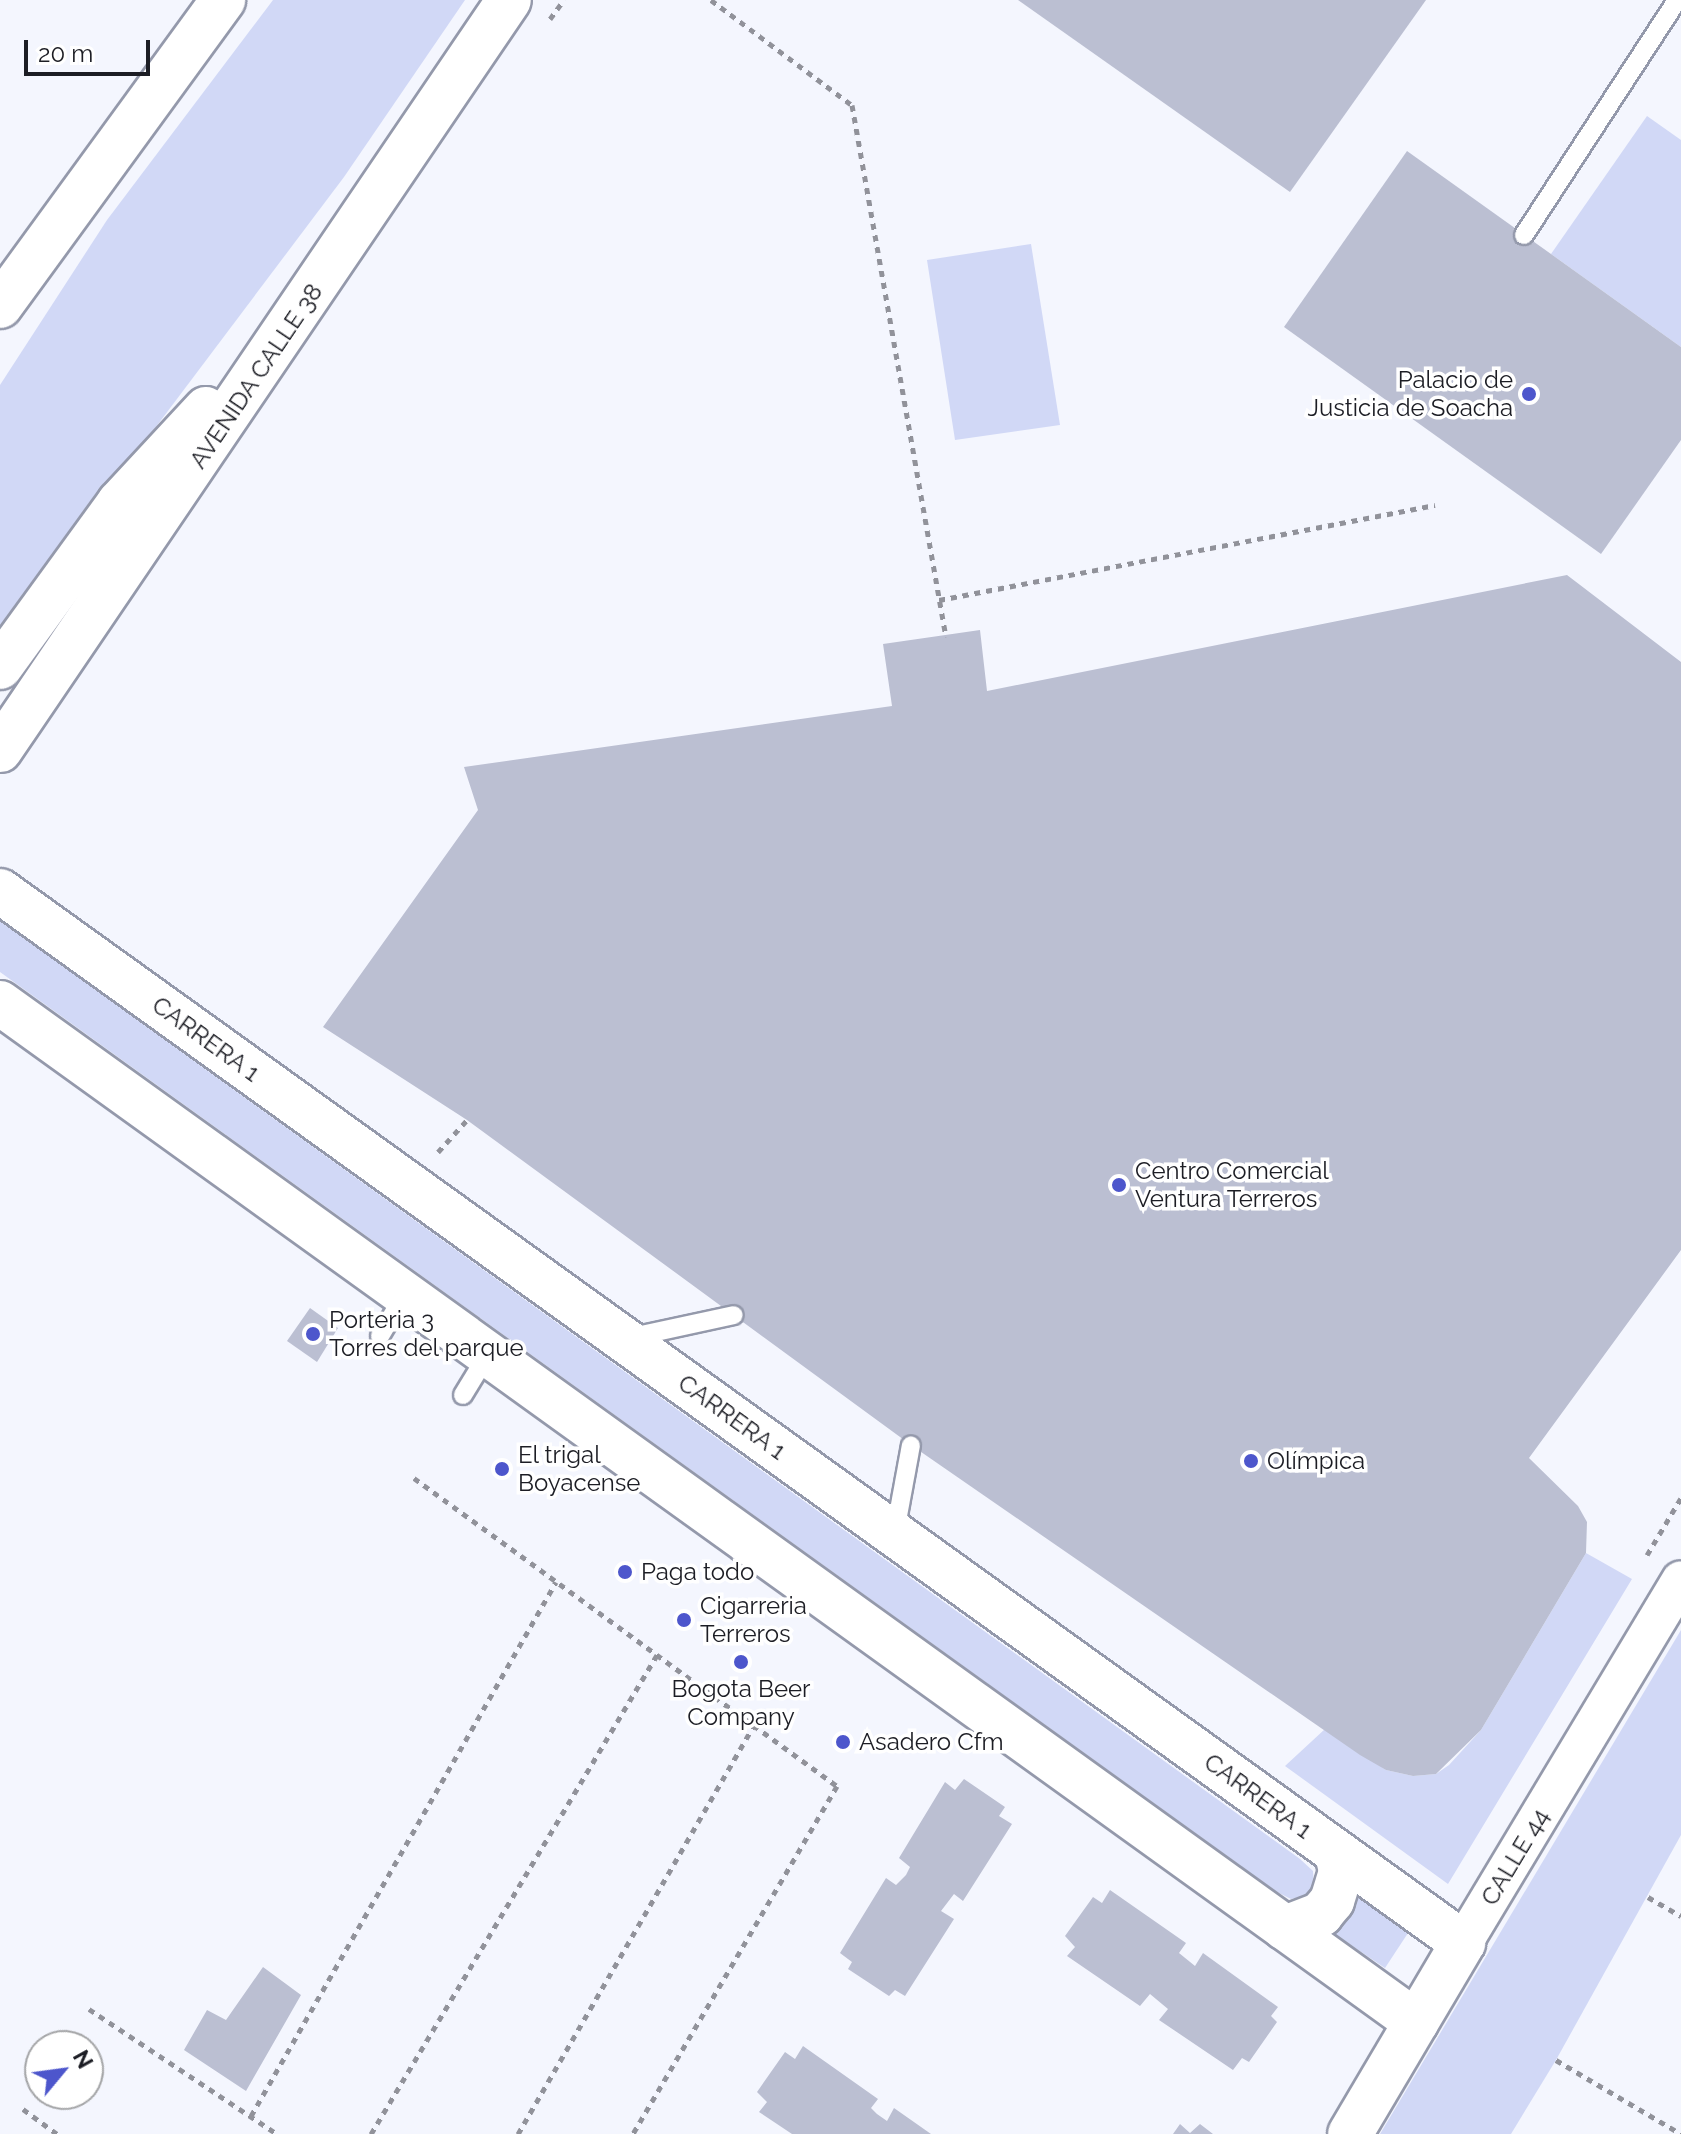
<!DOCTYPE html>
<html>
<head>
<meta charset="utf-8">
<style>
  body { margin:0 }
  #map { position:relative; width:1681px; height:2134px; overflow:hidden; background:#f4f6fe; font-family:Raleway,sans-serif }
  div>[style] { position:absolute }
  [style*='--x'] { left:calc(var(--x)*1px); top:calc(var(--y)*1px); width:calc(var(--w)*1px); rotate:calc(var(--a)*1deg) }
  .green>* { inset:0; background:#d1d8f6 }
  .building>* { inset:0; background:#bbbfd2 }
  .path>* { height:5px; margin-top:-2.5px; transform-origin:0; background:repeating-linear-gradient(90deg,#91929a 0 6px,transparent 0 12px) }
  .roads { filter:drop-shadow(2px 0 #9499ab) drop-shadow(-2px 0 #9499ab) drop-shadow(0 2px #9499ab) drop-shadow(0 -2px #9499ab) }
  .lane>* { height:18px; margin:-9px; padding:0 9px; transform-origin:9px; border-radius:9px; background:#fff }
  .street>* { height:38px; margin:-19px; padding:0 19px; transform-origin:19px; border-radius:19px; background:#fff }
  .secondary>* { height:44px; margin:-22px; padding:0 22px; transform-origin:22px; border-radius:22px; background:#fff }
  .primary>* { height:44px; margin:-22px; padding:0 22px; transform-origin:22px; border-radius:22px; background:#fff }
  .dots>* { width:22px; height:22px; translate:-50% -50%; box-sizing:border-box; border:4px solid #fff; border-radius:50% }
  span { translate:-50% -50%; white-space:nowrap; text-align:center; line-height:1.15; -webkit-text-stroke:7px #fff; paint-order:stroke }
  .street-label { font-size:24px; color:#1c1d24 }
  .poi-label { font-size:24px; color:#1c1d24 }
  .right { translate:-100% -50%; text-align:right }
  .left { translate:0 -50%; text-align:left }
  .north { position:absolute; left:24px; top:2030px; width:80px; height:80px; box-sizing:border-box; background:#fff; border:2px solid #a4a5a7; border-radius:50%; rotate:61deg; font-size:22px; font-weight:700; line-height:32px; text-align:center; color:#1c1d24 }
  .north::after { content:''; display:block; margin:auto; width:28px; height:36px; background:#4d56cc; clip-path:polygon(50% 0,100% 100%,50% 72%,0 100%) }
  .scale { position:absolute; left:24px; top:40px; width:126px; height:36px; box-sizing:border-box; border:4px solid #1c1d24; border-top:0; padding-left:10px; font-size:24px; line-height:28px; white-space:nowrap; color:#1c1d24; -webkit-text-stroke:6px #fff; paint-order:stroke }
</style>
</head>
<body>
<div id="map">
  <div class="green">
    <i style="clip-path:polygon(273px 0,465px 0,344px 177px,0 634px,0 385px,107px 220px)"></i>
    <i style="clip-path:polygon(1647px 116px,1681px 140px,1681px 347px,1551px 254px)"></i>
    <i style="clip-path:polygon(1031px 244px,1060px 425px,955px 440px,927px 260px)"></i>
    <i style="clip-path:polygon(0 921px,1300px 1859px,1313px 1871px,1314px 1885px,1305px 1896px,1291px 1899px,1277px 1892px,0 972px)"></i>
    <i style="clip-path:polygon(1586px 1553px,1632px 1579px,1448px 1884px,1285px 1766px,1325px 1729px,1386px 1770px,1413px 1776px,1436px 1774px,1449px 1765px,1481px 1730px)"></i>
    <i style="clip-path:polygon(1681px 1630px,1681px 1835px,1556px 2060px,1511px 2134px,1380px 2134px)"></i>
    <i style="clip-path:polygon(1354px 1891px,1410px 1930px,1385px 1968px,1327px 1929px)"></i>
  </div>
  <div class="building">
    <i style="clip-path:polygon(1018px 0,1426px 0,1290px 192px)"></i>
    <i style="clip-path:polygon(1407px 151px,1681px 347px,1681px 440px,1601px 554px,1284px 327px)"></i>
    <i style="clip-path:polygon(1567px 575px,1681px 662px,1681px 1250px,1529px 1458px,1578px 1506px,1587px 1522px,1586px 1553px,1481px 1730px,1436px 1774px,1413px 1776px,1386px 1770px,1360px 1755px,911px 1445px,467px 1120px,323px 1027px,478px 810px,464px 767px,892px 706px,883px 644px,980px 630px,987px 691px)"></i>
    <i style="clip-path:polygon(310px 1308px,338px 1328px,317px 1362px,287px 1341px)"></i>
    <i style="clip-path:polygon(964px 1779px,1005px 1807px,999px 1816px,1012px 1824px,963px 1901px,954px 1894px,941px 1911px,954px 1919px,905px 1996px,895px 1990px,889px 1996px,848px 1969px,852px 1962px,840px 1953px,886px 1878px,896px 1885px,906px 1875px,910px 1867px,899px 1858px,945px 1782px,955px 1790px)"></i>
    <i style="clip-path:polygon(1110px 1890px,1186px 1943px,1179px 1953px,1195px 1966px,1203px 1953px,1278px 2007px,1271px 2016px,1277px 2022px,1249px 2062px,1242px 2058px,1233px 2070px,1159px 2020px,1168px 2009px,1150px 1994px,1140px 2006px,1067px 1956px,1075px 1947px,1065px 1936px,1093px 1897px,1102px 1903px)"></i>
    <i style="clip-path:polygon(263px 1967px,301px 1995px,246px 2091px,184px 2050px,207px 2010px,226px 2020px)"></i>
    <i style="clip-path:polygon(803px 2046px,878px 2099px,871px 2108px,877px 2114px,887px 2121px,894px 2108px,931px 2134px,792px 2134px,759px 2112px,767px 2102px,757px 2092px,785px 2052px,795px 2059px)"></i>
    <i style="clip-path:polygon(1180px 2124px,1190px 2133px,1200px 2124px,1213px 2134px,1173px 2134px)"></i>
  </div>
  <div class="path">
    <i style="--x:711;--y:0;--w:176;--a:36.7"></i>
    <i style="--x:852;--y:105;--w:540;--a:79.98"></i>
    <i style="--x:550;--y:19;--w:24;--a:-54"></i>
    <i style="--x:939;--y:600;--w:505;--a:-10.84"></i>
    <i style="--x:438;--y:1152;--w:43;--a:-47.8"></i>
    <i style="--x:414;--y:1478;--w:523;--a:36.06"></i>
    <i style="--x:837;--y:1786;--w:403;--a:120.4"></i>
    <i style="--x:1647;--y:1555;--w:66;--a:-59.2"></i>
    <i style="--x:1648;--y:1897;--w:38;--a:30"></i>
    <i style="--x:89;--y:2009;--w:226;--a:33.6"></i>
    <i style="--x:1556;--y:2060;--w:145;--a:30.6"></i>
    <i style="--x:23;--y:2109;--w:42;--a:36.3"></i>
    <i style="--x:251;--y:2116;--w:615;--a:-60.27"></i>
    <i style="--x:371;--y:2134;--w:558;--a:-59.16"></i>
    <i style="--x:518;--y:2134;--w:471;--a:-60"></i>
  </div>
  <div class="roads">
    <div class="lane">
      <i style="--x:1524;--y:235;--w:280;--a:-56.9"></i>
      <i style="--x:380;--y:1336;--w:49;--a:-59.2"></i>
      <i style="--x:628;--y:1338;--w:108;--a:-12.2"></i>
      <i style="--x:463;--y:1395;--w:48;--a:-58.6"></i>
      <i style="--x:895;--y:1532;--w:88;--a:-79.6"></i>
    </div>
    <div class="street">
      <i style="--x:1463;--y:1943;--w:423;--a:-59"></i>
    </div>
    <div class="secondary">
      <i style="--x:0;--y:891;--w:1802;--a:35.72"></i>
      <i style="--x:1463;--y:1943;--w:222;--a:120.6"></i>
      <i style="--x:0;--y:1003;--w:1745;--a:35.74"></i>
      <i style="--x:1285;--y:1928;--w:39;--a:-21"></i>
      <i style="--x:1321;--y:1914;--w:17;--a:-50"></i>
      <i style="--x:1332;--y:1901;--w:31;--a:-73"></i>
      <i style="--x:1341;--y:1871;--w:18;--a:-103"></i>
    </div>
    <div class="primary">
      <i style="--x:0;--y:306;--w:379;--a:-53.9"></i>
      <i style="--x:0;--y:667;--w:203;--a:-54"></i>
      <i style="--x:119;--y:503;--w:128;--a:-47.2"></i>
      <i style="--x:0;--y:750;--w:906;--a:-55.84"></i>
    </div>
  </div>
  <div class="dots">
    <i style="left:1529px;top:394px;background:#4d56cc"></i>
    <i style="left:1119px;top:1185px;background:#4d56cc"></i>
    <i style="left:313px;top:1334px;background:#4d56cc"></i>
    <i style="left:1251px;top:1461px;background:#4d56cc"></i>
    <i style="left:502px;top:1469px;background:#4d56cc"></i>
    <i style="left:625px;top:1572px;background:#4d56cc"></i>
    <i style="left:684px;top:1620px;background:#4d56cc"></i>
    <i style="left:741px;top:1662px;background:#4d56cc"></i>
    <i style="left:843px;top:1742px;background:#4d56cc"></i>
  </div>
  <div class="street-label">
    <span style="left:256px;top:376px;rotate:-56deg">AVENIDA CALLE 38</span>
    <span style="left:206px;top:1039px;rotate:36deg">CARRERA 1</span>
    <span style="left:732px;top:1417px;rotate:36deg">CARRERA 1</span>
    <span style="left:1258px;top:1796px;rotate:36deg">CARRERA 1</span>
    <span style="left:1515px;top:1857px;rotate:-59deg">CALLE 44</span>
  </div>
  <div class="poi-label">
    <span class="right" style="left:1513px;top:394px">Palacio de<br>Justicia de Soacha</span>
    <span class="left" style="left:1135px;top:1185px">Centro Comercial<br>Ventura Terreros</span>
    <span class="left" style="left:329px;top:1334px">Porteria 3<br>Torres del parque</span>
    <span class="left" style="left:518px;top:1469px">El trigal<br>Boyacense</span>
    <span class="left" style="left:1267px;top:1461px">Olímpica</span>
    <span class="left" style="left:641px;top:1572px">Paga todo</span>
    <span class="left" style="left:700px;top:1620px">Cigarreria<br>Terreros</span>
    <span style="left:741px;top:1703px">Bogota Beer<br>Company</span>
    <span class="left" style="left:859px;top:1742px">Asadero Cfm</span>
  </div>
  <div class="north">N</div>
  <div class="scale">20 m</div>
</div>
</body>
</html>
